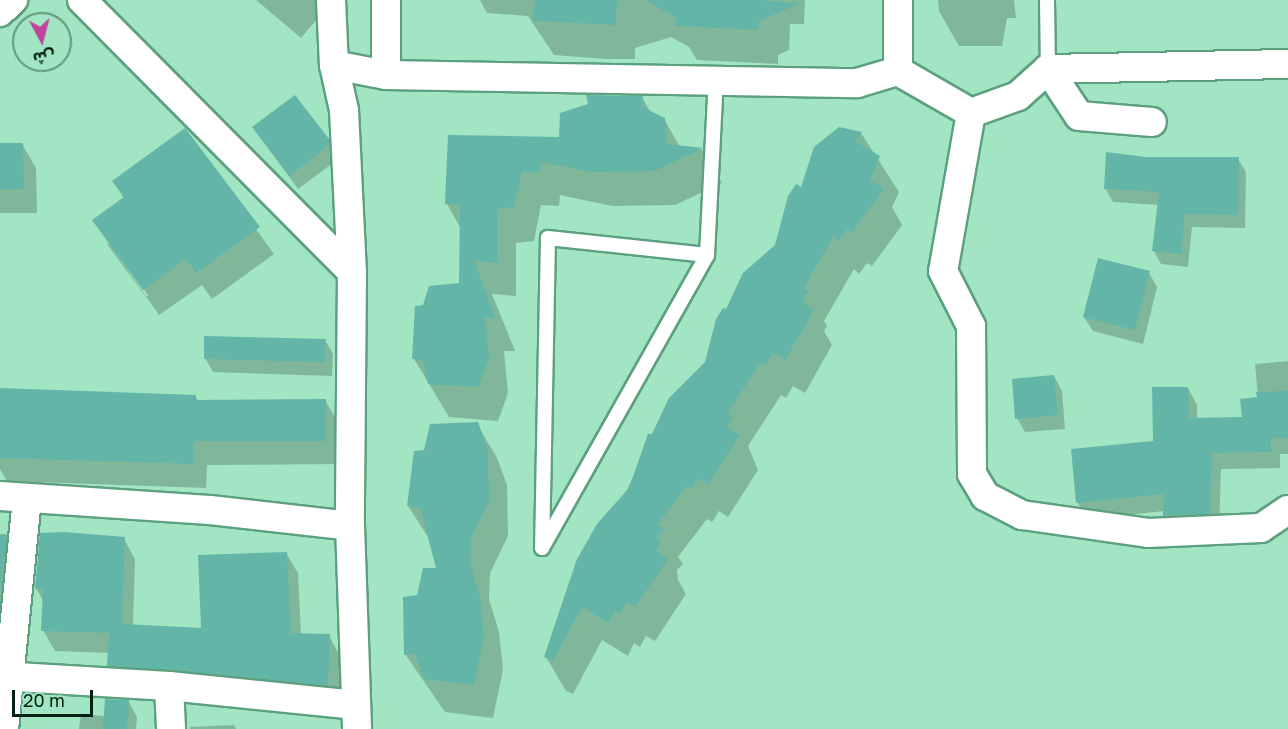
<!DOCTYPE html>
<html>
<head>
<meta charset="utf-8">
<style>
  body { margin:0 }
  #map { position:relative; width:1288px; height:729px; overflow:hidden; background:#a1e5c2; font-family:"Golos Text","Noto Sans Arabic",sans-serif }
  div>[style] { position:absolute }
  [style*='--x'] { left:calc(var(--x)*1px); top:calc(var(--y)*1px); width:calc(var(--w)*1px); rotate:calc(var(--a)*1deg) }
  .shadow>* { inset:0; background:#0003 }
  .building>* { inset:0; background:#63b5a7 }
  .roads { filter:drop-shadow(2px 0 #5da07f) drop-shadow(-2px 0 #5da07f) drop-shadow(0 2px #5da07f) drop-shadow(0 -2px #5da07f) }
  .lane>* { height:14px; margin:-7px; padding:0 7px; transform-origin:7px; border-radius:7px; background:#fff }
  .street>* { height:28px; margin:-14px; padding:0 14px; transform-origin:14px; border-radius:14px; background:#fff }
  span { translate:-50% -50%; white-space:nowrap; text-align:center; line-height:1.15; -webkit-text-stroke:5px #a1e5c2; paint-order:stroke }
  .north { position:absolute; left:12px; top:12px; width:60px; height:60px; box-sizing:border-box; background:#a1e5c2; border:2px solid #62967c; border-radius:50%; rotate:173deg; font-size:16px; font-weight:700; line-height:24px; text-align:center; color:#042014 }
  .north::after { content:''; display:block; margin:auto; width:21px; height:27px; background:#be4599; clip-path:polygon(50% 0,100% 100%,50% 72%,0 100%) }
  .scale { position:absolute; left:12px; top:690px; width:81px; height:27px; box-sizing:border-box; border:3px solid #042014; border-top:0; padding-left:8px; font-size:18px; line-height:21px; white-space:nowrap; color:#042014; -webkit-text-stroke:4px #a1e5c2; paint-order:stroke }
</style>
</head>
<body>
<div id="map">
  <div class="shadow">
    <i style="clip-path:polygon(256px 0,325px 0,328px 6px,301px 38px)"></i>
    <i style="clip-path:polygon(480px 0,805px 0,804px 24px,790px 24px,789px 50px,778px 55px,778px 64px,697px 60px,689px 47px,671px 37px,635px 48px,635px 59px,606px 59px,554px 55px,528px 16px,487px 13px)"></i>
    <i style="clip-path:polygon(938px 0,1014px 0,1016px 18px,1007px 18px,1002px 46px,959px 46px,939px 11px)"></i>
    <i style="clip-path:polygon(642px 97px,651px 113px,664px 119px,680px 147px,703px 150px,722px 183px,675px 205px,612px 206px,560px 195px,559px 206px,541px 205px,534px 241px,516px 243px,516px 296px,492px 294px,515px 351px,504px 351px,508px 393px,498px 421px,449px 417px,414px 359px,424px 307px,460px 284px,461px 229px,447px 204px)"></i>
    <i style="clip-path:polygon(254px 128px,328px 140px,337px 160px,298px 189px)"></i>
    <i style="clip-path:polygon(evenodd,185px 130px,274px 254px,212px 299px,202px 285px,159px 315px,94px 221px,124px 199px,114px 181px,185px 130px,107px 244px,111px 244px,148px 295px,146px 297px,107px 244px)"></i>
    <i style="clip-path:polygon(861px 133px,899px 192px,892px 207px,902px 225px,872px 266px,867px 263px,859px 274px,854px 269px,824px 321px,827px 326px,824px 331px,832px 345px,805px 393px,793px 386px,786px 398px,781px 395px,748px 446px,758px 470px,728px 517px,719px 511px,712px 522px,707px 519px,678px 557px,683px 564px,677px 570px,678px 580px,686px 594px,655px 641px,646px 636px,640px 647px,634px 643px,628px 656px,602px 640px,573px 694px,566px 691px,546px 657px,653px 436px,707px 363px,726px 312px,776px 246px,802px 189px)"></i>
    <i style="clip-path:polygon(22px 144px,36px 168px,37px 213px,0 213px,0 145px)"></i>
    <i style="clip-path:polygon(1145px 158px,1238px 159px,1246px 172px,1245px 228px,1192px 227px,1188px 267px,1161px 264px,1154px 251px,1159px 205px,1113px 202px,1105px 188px)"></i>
    <i style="clip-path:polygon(1149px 273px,1157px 287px,1143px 344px,1093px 331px,1084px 317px)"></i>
    <i style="clip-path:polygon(325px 340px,333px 354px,332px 376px,213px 372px,205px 358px)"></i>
    <i style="clip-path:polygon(1288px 361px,1288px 454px,1280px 454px,1280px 468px,1221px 469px,1219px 530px,1174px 532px,1165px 511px,1087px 519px,1078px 503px,1154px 443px,1188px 388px,1197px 405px,1197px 419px,1244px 418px,1258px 398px,1255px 364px)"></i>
    <i style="clip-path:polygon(1054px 376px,1062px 391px,1065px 429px,1025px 432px,1017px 418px)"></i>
    <i style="clip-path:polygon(0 390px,195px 396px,198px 401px,325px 400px,339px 424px,339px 464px,207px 465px,206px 488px,7px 481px,0 469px)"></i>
    <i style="clip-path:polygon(477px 424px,497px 458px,507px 485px,508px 536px,490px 573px,489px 599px,499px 632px,503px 670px,493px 718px,445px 712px,405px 654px,418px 596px,438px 570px,430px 540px,408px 506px,426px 451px)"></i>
    <i style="clip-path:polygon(0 534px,6px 534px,14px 548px,0 662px)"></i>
    <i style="clip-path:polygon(124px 539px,135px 559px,133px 626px,202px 630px,286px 553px,298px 573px,301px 635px,329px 636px,340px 656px,339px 705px,280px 699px,268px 678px,246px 679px,246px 696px,120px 686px,108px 665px,109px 653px,55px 651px,43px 630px,44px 602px,36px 588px)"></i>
    <i style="clip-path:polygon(129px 702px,137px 717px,136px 729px,79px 729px,81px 714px,105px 716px)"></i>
    <i style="clip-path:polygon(234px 725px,236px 729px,190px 729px,190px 727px)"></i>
  </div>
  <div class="building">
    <i style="clip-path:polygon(535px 0,617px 0,616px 25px,533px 21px)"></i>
    <i style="clip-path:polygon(646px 0,759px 0,799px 4px,759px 21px,759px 30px,675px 26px,676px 18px)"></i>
    <i style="clip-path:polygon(295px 95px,329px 139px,329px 145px,289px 176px,252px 127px)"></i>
    <i style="clip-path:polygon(586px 95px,643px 96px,642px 107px,665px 118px,667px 144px,703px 148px,655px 171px,591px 172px,541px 162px,540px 173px,522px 172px,514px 207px,497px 209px,497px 263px,474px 261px,496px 318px,485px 317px,489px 358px,478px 387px,428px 384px,423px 360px,412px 359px,415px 306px,423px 305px,429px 286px,459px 283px,460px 205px,445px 204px,448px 135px,559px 137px,560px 113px,588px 104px)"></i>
    <i style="clip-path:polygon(839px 127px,862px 132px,855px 141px,880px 156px,870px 180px,884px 189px,852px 232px,847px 229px,839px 241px,834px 236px,803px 289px,808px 291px,803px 301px,814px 310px,785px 360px,773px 353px,766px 365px,761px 362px,727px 414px,733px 417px,727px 427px,740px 435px,708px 484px,700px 478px,692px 489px,687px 486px,657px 525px,664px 529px,656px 537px,661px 541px,656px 551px,668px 559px,635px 607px,626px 602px,620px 614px,615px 610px,608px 623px,582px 607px,553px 660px,544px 657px,577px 559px,597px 524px,629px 488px,648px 434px,652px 434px,669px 398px,705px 362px,716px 319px,723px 308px,726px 309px,743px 273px,775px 245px,788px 196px,796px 184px,801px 187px,814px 147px)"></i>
    <i style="clip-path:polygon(185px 128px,260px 227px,196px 273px,186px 259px,143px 290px,92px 220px,124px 197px,112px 181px)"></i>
    <i style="clip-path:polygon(0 143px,23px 143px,24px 189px,0 190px)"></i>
    <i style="clip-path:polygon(1106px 152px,1145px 157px,1239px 157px,1238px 215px,1185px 214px,1181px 254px,1152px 251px,1159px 192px,1104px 189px)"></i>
    <i style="clip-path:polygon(1098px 258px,1150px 271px,1135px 330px,1083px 317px)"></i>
    <i style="clip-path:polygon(204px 336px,326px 339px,325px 362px,204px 359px)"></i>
    <i style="clip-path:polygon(1054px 375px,1058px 415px,1015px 419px,1012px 379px)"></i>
    <i style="clip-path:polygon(1152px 387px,1188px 387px,1189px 418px,1242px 417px,1240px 399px,1257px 397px,1256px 392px,1288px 391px,1288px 438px,1271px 438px,1271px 452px,1212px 453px,1210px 514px,1163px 516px,1164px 494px,1076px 503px,1071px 449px,1153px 441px)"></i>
    <i style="clip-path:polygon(0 388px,196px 395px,196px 400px,326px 399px,326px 441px,194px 441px,193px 464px,0 458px)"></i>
    <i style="clip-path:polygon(478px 422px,488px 450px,489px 501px,471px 538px,470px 563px,480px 596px,484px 635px,474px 685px,424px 679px,414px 653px,404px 655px,403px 597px,417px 595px,423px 568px,436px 568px,420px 507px,407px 506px,414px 451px,424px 450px,430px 424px)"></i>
    <i style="clip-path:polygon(64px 532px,125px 537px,122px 624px,201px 628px,198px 555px,287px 552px,291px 633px,330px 634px,328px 686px,107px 666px,109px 633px,41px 631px,43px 588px,35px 589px,40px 533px)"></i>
    <i style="clip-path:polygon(0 535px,7px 535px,0 589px)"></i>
    <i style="clip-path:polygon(105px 699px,129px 700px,127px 729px,103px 729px)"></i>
  </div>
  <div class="roads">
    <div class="lane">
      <i style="--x:1047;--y:0;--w:69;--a:89.2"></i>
      <i style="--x:707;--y:255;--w:160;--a:-173.9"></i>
      <i style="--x:548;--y:238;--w:310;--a:91.1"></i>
      <i style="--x:542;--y:548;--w:336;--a:-60.6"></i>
      <i style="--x:707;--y:255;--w:176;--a:-87.1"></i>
    </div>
    <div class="street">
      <i style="--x:82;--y:0;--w:383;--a:45.2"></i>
      <i style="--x:331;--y:0;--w:65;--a:87.4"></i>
      <i style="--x:334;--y:65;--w:46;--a:77.5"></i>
      <i style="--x:344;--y:110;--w:162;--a:87.2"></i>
      <i style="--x:352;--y:272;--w:254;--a:90.5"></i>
      <i style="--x:350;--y:526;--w:203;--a:88"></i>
      <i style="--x:0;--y:12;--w:18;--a:-43"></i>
      <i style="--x:334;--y:65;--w:53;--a:10.9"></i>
      <i style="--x:386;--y:75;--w:471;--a:1"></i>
      <i style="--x:857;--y:83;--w:43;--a:-16.3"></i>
      <i style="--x:898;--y:71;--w:71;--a:-90"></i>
      <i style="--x:1048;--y:69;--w:56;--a:56.6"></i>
      <i style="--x:1079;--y:116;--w:73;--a:4.7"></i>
      <i style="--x:898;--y:71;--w:84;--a:29.9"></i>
      <i style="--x:386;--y:75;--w:75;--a:-90"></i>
      <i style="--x:971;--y:113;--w:160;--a:100"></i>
      <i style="--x:943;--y:271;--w:62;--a:63"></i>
      <i style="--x:971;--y:326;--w:148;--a:89.6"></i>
      <i style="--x:972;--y:474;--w:26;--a:59"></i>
      <i style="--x:985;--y:496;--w:42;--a:27.2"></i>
      <i style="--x:1022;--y:515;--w:127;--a:8.1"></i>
      <i style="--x:1148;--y:533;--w:113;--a:-2.5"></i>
      <i style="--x:1261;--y:528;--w:32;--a:-34"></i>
      <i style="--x:971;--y:113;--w:50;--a:-19.9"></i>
      <i style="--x:1018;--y:96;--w:40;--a:-42"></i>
      <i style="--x:1048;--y:69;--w:240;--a:-1.2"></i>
      <i style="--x:0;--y:496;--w:210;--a:3.8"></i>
      <i style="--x:210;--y:510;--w:141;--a:6.5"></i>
      <i style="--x:0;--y:676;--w:169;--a:3.4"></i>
      <i style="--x:169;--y:686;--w:188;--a:5.8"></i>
      <i style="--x:169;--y:686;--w:43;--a:87.3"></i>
      <i style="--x:4;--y:729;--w:232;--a:-84.3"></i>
    </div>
  </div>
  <div class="north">ش</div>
  <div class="scale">20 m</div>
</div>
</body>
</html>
